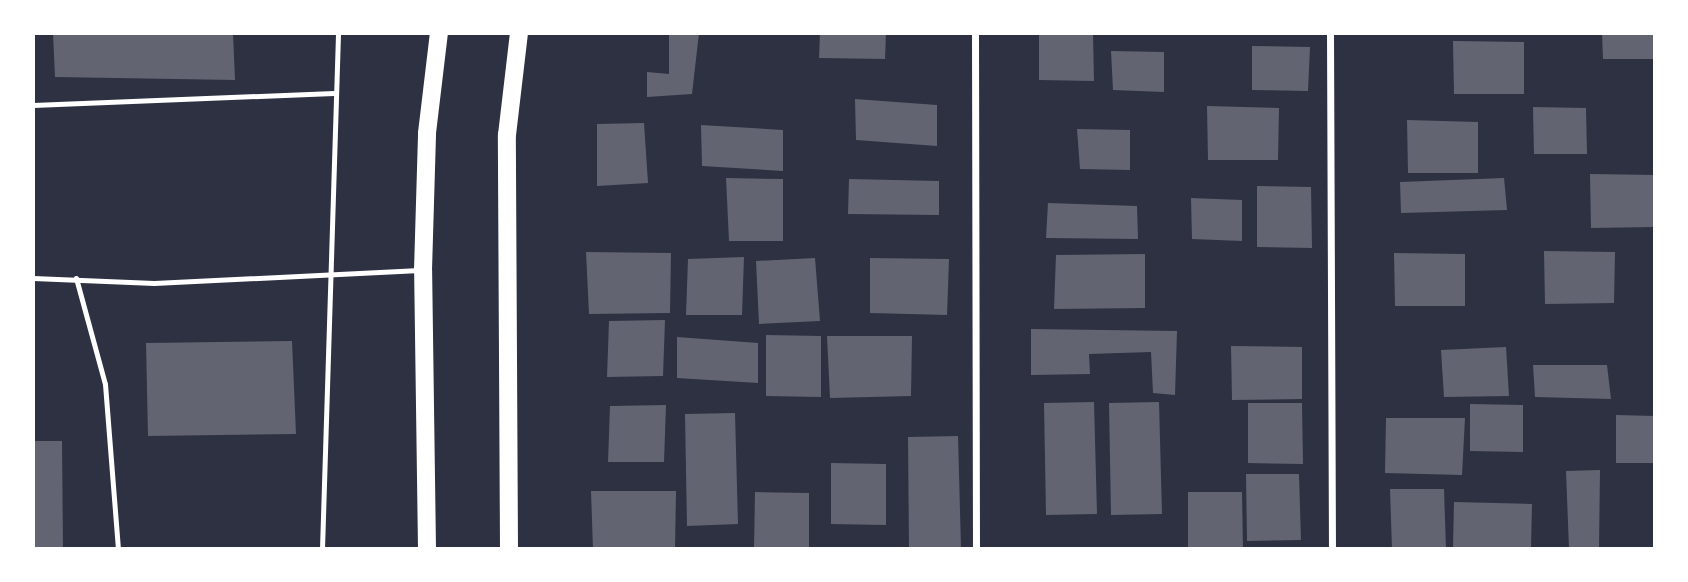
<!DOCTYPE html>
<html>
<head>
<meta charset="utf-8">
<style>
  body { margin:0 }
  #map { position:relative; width:1688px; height:582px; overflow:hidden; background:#2d3142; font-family:Figtree,sans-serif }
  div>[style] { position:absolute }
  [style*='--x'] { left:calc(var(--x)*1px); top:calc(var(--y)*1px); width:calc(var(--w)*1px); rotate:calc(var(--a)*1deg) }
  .building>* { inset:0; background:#626471 }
  .service>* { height:5px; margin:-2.5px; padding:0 2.5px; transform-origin:2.5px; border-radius:2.5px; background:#fff }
  .minor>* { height:7px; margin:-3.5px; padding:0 3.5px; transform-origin:3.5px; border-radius:3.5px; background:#fff }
  .primary>* { height:18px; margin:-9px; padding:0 9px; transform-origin:9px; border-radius:9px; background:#fff }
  span { translate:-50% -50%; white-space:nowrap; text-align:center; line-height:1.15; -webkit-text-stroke:5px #fff; paint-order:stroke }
  .frame { position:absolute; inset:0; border:35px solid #fff; pointer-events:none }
</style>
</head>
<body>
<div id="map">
  <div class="building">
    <i style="clip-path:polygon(53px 33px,233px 33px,235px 80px,55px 77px)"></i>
    <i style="clip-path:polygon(669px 33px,699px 33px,692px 94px,647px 97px,647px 72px,669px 74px)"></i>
    <i style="clip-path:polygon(820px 33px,886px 33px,885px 59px,819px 58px)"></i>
    <i style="clip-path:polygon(1039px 33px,1093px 33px,1094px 81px,1039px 80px)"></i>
    <i style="clip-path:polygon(1602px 33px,1655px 33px,1655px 59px,1603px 59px)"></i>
    <i style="clip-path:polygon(1453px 41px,1524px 42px,1524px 94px,1454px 94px)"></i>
    <i style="clip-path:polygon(1252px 46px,1310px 47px,1308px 91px,1252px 90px)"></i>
    <i style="clip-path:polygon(1111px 51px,1164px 52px,1164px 92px,1113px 90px)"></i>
    <i style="clip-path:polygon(855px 99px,937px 105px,937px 146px,856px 140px)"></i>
    <i style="clip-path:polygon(1207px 106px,1279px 108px,1278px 160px,1208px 160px)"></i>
    <i style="clip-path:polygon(1533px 107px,1586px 108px,1587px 154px,1534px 154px)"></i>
    <i style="clip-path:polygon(1407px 120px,1478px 122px,1478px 173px,1408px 173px)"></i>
    <i style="clip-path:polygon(644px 123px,648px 183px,597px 186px,597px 124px)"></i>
    <i style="clip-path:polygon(701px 125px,783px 130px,783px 171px,702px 166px)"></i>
    <i style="clip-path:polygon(1077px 129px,1130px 130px,1130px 170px,1080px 169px)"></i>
    <i style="clip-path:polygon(1590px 174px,1655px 175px,1655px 227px,1591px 228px)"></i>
    <i style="clip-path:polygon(726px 178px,783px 179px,783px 241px,729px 241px)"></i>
    <i style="clip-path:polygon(1504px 178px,1507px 210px,1401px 213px,1400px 182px)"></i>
    <i style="clip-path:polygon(849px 179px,939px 181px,939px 215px,848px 214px)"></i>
    <i style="clip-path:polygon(1257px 186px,1311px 187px,1312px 248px,1257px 247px)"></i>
    <i style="clip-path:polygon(1191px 198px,1242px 200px,1242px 241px,1192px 239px)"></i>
    <i style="clip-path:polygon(1048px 203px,1137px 206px,1138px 239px,1046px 238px)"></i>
    <i style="clip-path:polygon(1544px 251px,1615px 252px,1614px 303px,1545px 304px)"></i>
    <i style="clip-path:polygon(586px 252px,671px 253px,670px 313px,589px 314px)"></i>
    <i style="clip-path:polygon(1394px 253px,1465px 254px,1465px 306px,1395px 306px)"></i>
    <i style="clip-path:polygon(1145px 254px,1145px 308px,1054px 309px,1056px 255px)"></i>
    <i style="clip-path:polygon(744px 257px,742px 315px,686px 315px,688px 259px)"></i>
    <i style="clip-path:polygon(815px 258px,820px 321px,759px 324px,756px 261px)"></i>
    <i style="clip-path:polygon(870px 258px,949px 259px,947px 315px,870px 313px)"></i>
    <i style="clip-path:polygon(665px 320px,663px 376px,607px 377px,609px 321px)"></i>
    <i style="clip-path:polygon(1031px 329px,1177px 331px,1175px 395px,1153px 393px,1151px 352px,1089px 354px,1090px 374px,1031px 375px)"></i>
    <i style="clip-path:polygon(766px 335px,821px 336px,821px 397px,766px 396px)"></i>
    <i style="clip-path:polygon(827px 336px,912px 336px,911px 396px,830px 398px)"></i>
    <i style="clip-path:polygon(677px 337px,758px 343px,758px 383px,677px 378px)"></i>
    <i style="clip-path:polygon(292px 341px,296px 434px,148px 436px,146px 343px)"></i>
    <i style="clip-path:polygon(1231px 346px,1302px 347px,1302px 399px,1232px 400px)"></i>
    <i style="clip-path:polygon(1506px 347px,1509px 396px,1444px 397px,1441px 350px)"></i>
    <i style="clip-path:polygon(1533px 365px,1607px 365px,1611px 399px,1535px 397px)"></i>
    <i style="clip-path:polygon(1094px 402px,1097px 514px,1046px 515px,1044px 403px)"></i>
    <i style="clip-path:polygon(1159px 402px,1162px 514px,1111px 515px,1109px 403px)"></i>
    <i style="clip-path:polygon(1248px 403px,1302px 403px,1303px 464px,1248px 463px)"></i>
    <i style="clip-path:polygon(1470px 404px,1523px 405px,1523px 452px,1470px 451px)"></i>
    <i style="clip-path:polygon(666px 405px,664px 462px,608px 462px,610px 406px)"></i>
    <i style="clip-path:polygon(735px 413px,738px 524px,687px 526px,685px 414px)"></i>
    <i style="clip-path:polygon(1616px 415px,1655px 416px,1655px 463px,1616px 463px)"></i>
    <i style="clip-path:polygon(1386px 418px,1465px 418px,1462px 475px,1385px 473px)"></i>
    <i style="clip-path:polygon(958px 436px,961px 548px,909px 549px,908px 437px)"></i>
    <i style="clip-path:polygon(33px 441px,62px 441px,63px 549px,33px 549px)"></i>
    <i style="clip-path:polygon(831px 463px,886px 464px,886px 525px,831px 524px)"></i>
    <i style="clip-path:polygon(1600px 470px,1599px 549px,1569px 549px,1566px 471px)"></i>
    <i style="clip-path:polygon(1246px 474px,1299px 474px,1301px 540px,1247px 541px)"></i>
    <i style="clip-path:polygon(1390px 489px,1444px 489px,1446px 549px,1392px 549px)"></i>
    <i style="clip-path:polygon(591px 491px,676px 491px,675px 549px,593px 549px)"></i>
    <i style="clip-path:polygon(755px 492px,809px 493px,809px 549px,754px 549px)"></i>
    <i style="clip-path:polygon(1188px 492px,1242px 492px,1243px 549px,1188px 549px)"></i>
    <i style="clip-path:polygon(1454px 502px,1532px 504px,1531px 549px,1453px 549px)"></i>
  </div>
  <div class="service">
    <i style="--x:33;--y:105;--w:301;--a:-2.3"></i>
    <i style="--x:33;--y:278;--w:121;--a:2.4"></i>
    <i style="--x:154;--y:283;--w:266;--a:-2.8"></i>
    <i style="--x:76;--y:278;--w:110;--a:74.7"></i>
    <i style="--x:105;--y:384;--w:166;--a:85.5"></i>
    <i style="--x:322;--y:549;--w:516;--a:-88.22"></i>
  </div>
  <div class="minor">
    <i style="--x:975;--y:33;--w:516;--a:89.89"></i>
    <i style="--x:1330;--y:33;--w:516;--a:89.78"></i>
  </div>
  <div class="primary">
    <i style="--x:427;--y:549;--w:279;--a:-90.8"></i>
    <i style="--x:423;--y:270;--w:137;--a:-88.3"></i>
    <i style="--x:427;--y:133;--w:101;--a:-83.2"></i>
    <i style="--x:509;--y:549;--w:414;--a:-90.3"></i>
    <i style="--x:507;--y:135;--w:103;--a:-83.3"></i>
  </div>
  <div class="frame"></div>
</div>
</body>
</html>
